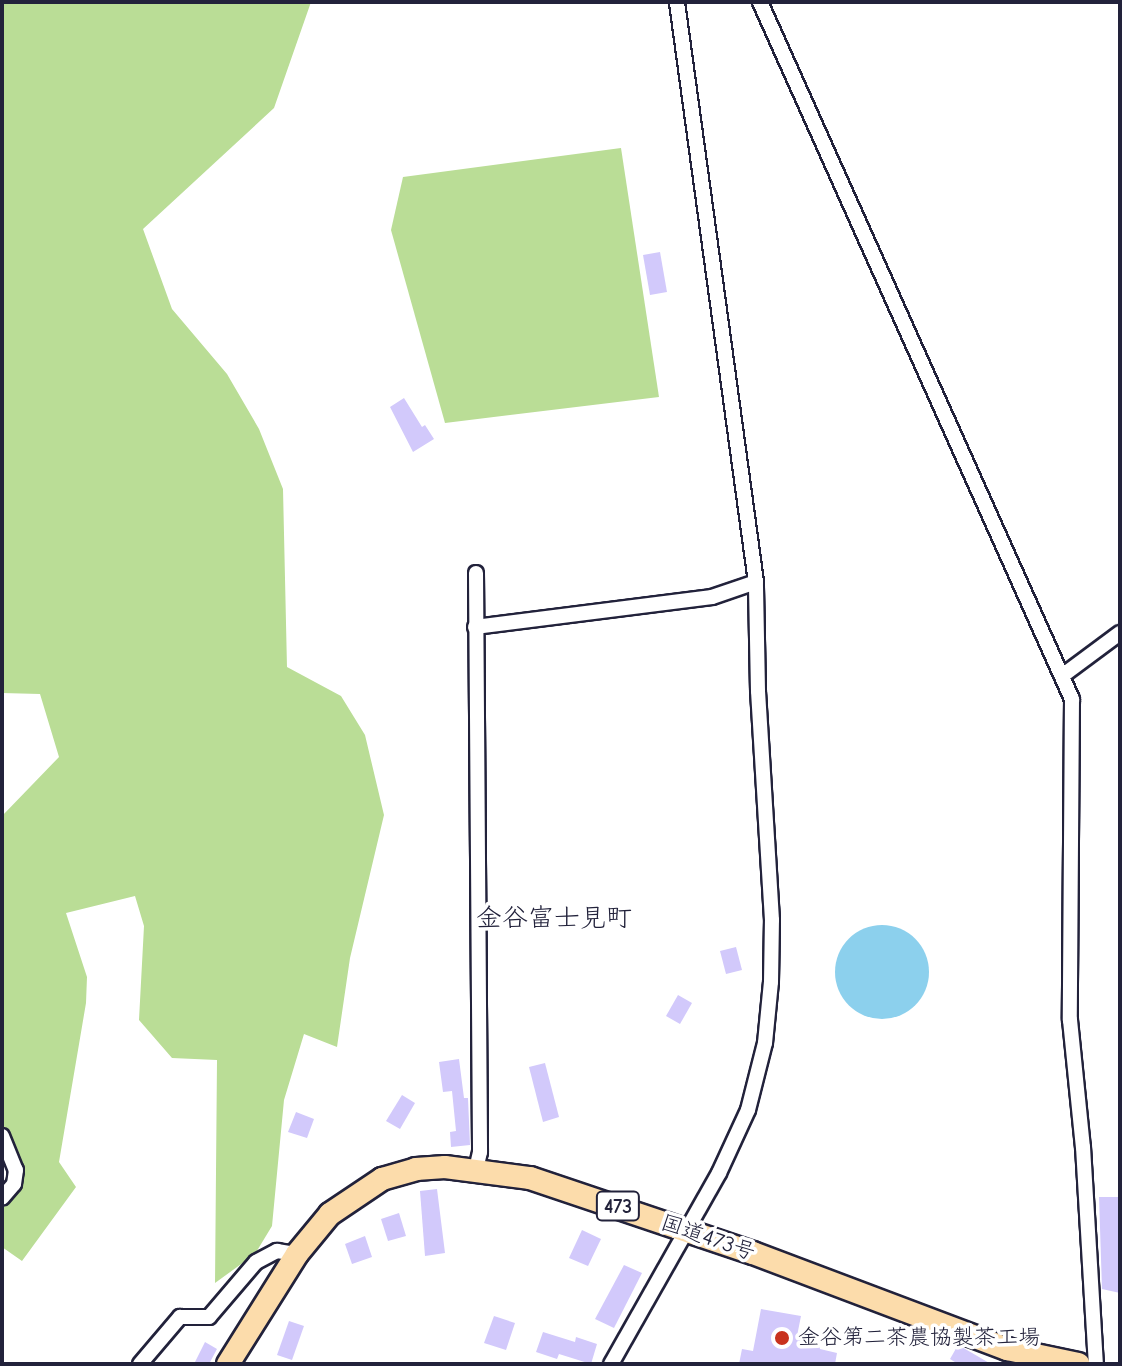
<!DOCTYPE html>
<html>
<head>
<meta charset="utf-8">
<style>
  body { margin:0 }
  #map { position:relative; width:1122px; height:1366px; overflow:hidden; background:#fff; font-family:"Comic Neue","Klee One",sans-serif }
  div>[style] { position:absolute }
  [style*='--x'] { left:calc(var(--x)*1px); top:calc(var(--y)*1px); width:calc(var(--w)*1px); rotate:calc(var(--a)*1deg) }
  .green>* { inset:0; background:#badd96 }
  .water>* { inset:0; background:#8cd0ed }
  .round { border-radius:50% }
  .building>* { inset:0; background:#d2c9fb }
  .roads { filter:drop-shadow(2px 0 #22223b) drop-shadow(-2px 0 #22223b) drop-shadow(0 2px #22223b) drop-shadow(0 -2px #22223b) }
  .minor>* { height:14px; margin:-7px; padding:0 7px; transform-origin:7px; border-radius:7px; background:#fff }
  .highway>* { height:22px; margin:-11px; padding:0 11px; transform-origin:11px; border-radius:11px; background:#fcdcab }
  .dots>* { width:22px; height:22px; translate:-50% -50%; box-sizing:border-box; border:4px solid #fff; border-radius:50% }
  span { translate:-50% -50%; white-space:nowrap; text-align:center; line-height:1.15; -webkit-text-stroke:7px #fff; paint-order:stroke }
  .shield-label span { padding:2px 6px; background:#fff; border:2px solid; border-radius:6px; -webkit-text-stroke-width:0 }
  .shield-label { font-size:20px; color:#22223b; font-weight:700 }
  .street-label { font-size:22px; color:#22223b }
  .poi-label { font-size:22px; color:#22223b }
  .left { translate:0 -50%; text-align:left }
  .quarter-label { font-size:26px; color:#22223b }
  .frame { position:absolute; inset:0; border:4px solid #22223b; pointer-events:none }
</style>
</head>
<body>
<div id="map">
  <div class="green">
    <i style="clip-path:polygon(2px 2px,311px 2px,274px 108px,143px 229px,172px 309px,227px 374px,259px 429px,283px 489px,287px 667px,341px 696px,365px 735px,384px 815px,350px 958px,337px 1047px,304px 1034px,284px 1100px,272px 1226px,255px 1254px,215px 1283px,217px 1060px,172px 1058px,139px 1020px,144px 926px,135px 896px,66px 913px,87px 977px,86px 1003px,59px 1162px,76px 1187px,22px 1261px,2px 1247px,2px 1210px,23px 1181px,2px 1124px,2px 816px,59px 757px,40px 694px,2px 693px)"></i>
    <i style="clip-path:polygon(621px 148px,659px 397px,445px 423px,391px 230px,403px 177px)"></i>
  </div>
  <div class="water">
    <i class="round" style="left:835px;top:925px;width:94px;height:94px"></i>
  </div>
  <div class="building">
    <i style="clip-path:polygon(660px 252px,667px 292px,650px 295px,643px 255px)"></i>
    <i style="clip-path:polygon(404px 398px,422px 427px,425px 425px,434px 439px,413px 452px,390px 407px)"></i>
    <i style="clip-path:polygon(736px 947px,742px 970px,726px 974px,720px 951px)"></i>
    <i style="clip-path:polygon(678px 995px,692px 1003px,680px 1024px,666px 1016px)"></i>
    <i style="clip-path:polygon(459px 1059px,464px 1098px,468px 1098px,470px 1145px,451px 1147px,450px 1132px,456px 1131px,452px 1091px,443px 1092px,439px 1062px)"></i>
    <i style="clip-path:polygon(545px 1063px,559px 1117px,543px 1122px,529px 1067px)"></i>
    <i style="clip-path:polygon(402px 1095px,415px 1103px,400px 1129px,386px 1121px)"></i>
    <i style="clip-path:polygon(296px 1112px,314px 1119px,307px 1138px,288px 1132px)"></i>
    <i style="clip-path:polygon(437px 1189px,445px 1253px,425px 1256px,420px 1191px)"></i>
    <i style="clip-path:polygon(1099px 1197px,1120px 1197px,1120px 1293px,1102px 1289px)"></i>
    <i style="clip-path:polygon(399px 1213px,406px 1236px,388px 1241px,381px 1219px)"></i>
    <i style="clip-path:polygon(582px 1230px,601px 1239px,588px 1266px,569px 1258px)"></i>
    <i style="clip-path:polygon(365px 1236px,372px 1257px,352px 1264px,345px 1244px)"></i>
    <i style="clip-path:polygon(624px 1265px,642px 1273px,614px 1328px,595px 1319px)"></i>
    <i style="clip-path:polygon(761px 1309px,801px 1316px,797px 1336px,818px 1339px,820px 1349px,837px 1353px,835px 1364px,739px 1364px,742px 1349px,753px 1351px)"></i>
    <i style="clip-path:polygon(494px 1316px,515px 1323px,506px 1350px,484px 1343px)"></i>
    <i style="clip-path:polygon(289px 1321px,304px 1326px,292px 1360px,277px 1355px)"></i>
    <i style="clip-path:polygon(543px 1332px,575px 1342px,576px 1337px,597px 1344px,591px 1364px,559px 1354px,557px 1359px,536px 1352px)"></i>
    <i style="clip-path:polygon(205px 1342px,217px 1349px,209px 1364px,194px 1364px)"></i>
    <i style="clip-path:polygon(958px 1345px,960px 1346px,991px 1364px,958px 1364px,950px 1359px)"></i>
  </div>
  <div class="roads">
    <div class="minor">
      <i style="--x:760;--y:2;--w:764;--a:65.89"></i>
      <i style="--x:1072;--y:699;--w:321;--a:90.4"></i>
      <i style="--x:1070;--y:1020;--w:128;--a:84.2"></i>
      <i style="--x:1083;--y:1147;--w:217;--a:86.6"></i>
      <i style="--x:476;--y:573;--w:579;--a:89.6"></i>
      <i style="--x:480;--y:1152;--w:17;--a:103"></i>
      <i style="--x:475;--y:627;--w:239;--a:-7.2"></i>
      <i style="--x:712;--y:597;--w:46;--a:-18.8"></i>
      <i style="--x:1062;--y:676;--w:72;--a:-36.6"></i>
      <i style="--x:2;--y:1136;--w:37;--a:68"></i>
      <i style="--x:16;--y:1170;--w:14;--a:98"></i>
      <i style="--x:14;--y:1184;--w:18;--a:131"></i>
      <i style="--x:140;--y:1364;--w:62;--a:-49.6"></i>
      <i style="--x:180;--y:1317;--w:29;--a:0"></i>
      <i style="--x:209;--y:1317;--w:72;--a:-49.5"></i>
      <i style="--x:256;--y:1262;--w:24;--a:-28"></i>
      <i style="--x:277;--y:1251;--w:20;--a:9"></i>
      <i style="--x:611;--y:1364;--w:219;--a:-60.5"></i>
      <i style="--x:719;--y:1173;--w:69;--a:-65.3"></i>
      <i style="--x:748;--y:1110;--w:69;--a:-75.8"></i>
      <i style="--x:765;--y:1043;--w:61;--a:-84.4"></i>
      <i style="--x:771;--y:982;--w:62;--a:-89.1"></i>
      <i style="--x:772;--y:920;--w:229;--a:-93.5"></i>
      <i style="--x:758;--y:691;--w:109;--a:-91.1"></i>
      <i style="--x:756;--y:582;--w:585;--a:-97.76"></i>
    </div>
    <div class="highway">
      <i style="--x:228;--y:1364;--w:130;--a:-57.9"></i>
      <i style="--x:297;--y:1254;--w:52;--a:-50.5"></i>
      <i style="--x:330;--y:1214;--w:63;--a:-33.9"></i>
      <i style="--x:382;--y:1179;--w:35;--a:-16"></i>
      <i style="--x:416;--y:1169;--w:29;--a:-4"></i>
      <i style="--x:445;--y:1167;--w:86;--a:7.4"></i>
      <i style="--x:530;--y:1178;--w:235;--a:18.6"></i>
      <i style="--x:753;--y:1253;--w:272;--a:20.7"></i>
      <i style="--x:1007;--y:1349;--w:73;--a:11.9"></i>
    </div>
  </div>
  <div class="dots">
    <i style="left:782px;top:1338px;background:#c8321e"></i>
  </div>
  <div class="shield-label">
    <span style="left:618px;top:1206px">473</span>
  </div>
  <div class="street-label">
    <span style="left:708px;top:1238px;rotate:19deg">国道473号</span>
  </div>
  <div class="poi-label">
    <span class="left" style="left:798px;top:1338px">金谷第二茶農協製茶工場</span>
  </div>
  <div class="quarter-label">
    <span style="left:554px;top:919px">金谷富士見町</span>
  </div>
  <div class="frame"></div>
</div>
</body>
</html>
